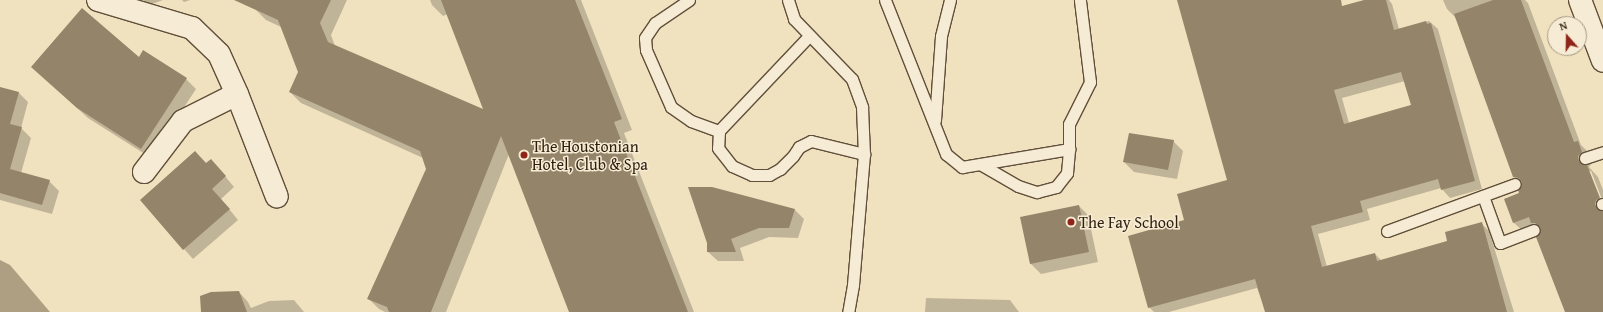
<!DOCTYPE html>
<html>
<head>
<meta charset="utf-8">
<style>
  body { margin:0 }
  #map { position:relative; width:1603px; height:312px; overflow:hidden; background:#f1e2bf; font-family:"Gentium Book Plus",serif }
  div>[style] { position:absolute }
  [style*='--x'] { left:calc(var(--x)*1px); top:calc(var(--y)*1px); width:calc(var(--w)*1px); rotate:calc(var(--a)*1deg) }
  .water>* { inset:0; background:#af9f82 }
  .shadow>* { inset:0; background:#0003 }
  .building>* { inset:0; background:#94846a }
  .roads { filter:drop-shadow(1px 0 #604f3a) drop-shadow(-1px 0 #604f3a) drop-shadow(0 1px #604f3a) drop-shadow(0 -1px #604f3a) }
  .lane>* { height:11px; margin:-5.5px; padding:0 5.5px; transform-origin:5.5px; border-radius:5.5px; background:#f6ecd5 }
  .street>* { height:22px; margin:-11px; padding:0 11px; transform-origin:11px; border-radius:11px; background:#f6ecd5 }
  .secondary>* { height:22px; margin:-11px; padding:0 11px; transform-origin:11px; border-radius:11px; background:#f6ecd5 }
  .dots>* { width:11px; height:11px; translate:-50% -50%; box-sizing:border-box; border:2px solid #f6ecd5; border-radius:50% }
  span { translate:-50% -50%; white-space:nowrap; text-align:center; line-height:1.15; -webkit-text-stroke:3px #f6ecd5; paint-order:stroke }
  .poi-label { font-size:16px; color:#301e0d }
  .left { translate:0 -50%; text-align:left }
  .north { position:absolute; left:1547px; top:16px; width:40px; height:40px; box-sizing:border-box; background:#f6ecd5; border:1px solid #a79a85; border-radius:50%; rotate:340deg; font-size:11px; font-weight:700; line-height:16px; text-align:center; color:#301e0d }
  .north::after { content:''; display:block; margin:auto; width:14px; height:18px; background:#8f2418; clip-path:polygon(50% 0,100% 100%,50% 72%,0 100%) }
</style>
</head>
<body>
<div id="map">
  <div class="water">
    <i style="clip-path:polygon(0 260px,10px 265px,50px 312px,0 312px)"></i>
  </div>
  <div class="shadow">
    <i style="clip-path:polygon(143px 0,163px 0,149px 5px)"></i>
    <i style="clip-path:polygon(182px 0,190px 0,184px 2px)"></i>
    <i style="clip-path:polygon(259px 0,347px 0,331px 35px,335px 46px,484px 111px,448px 14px,443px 16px,432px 5px,430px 0,581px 0,632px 130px,624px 133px,694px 312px,570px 312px,509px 154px,446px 312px,385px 312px,379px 309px,368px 298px,427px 169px,423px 158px,301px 103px,290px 92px,299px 72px,281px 27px,266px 20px,255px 9px)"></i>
    <i style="clip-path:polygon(evenodd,1178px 0,1307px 0,1311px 16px,1367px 0,1389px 0,1392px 4px,1399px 29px,1429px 21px,1438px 29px,1482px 189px,1450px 198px,1441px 188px,1367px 209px,1370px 220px,1318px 234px,1327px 267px,1375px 254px,1382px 261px,1449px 242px,1481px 223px,1489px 231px,1514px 312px,1266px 312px,1257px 288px,1169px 312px,1154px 312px,1149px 307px,1186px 221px,1228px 181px,1178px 0,1405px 81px,1412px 105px,1349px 123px,1342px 98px,1405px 81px)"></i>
    <i style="clip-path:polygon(evenodd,1443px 0,1525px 0,1528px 3px,1581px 145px,1589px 153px,1592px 163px,1589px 167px,1598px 177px,1603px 190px,1603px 312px,1566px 312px,1542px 232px,1538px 228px,1525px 233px,1514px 223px,1505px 199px,1520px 193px,1523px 186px,1514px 177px,1456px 18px,1447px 9px,1443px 0,1589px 171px,1591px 171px,1603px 202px,1601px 203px,1589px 171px)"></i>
    <i style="clip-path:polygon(144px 52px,186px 79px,196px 89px,151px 158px,88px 118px,32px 67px,139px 59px)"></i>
    <i style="clip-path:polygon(0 88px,19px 93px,28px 102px,21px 128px,31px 138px,21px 173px,49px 181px,59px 191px,52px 214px,0 200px)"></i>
    <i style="clip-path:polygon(1173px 141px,1183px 151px,1177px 179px,1134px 172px,1124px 162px)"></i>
    <i style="clip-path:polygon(207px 164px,220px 170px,234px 187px,221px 199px,238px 220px,193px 259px,184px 249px)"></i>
    <i style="clip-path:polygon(1079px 206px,1088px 215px,1098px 262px,1041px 274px,1031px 264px,1022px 218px)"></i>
    <i style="clip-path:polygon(794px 209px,804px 219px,798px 238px,769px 237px,740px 248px,744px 261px,718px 261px,708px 252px,708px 243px)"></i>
    <i style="clip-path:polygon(239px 292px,248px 302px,251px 308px,269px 301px,294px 300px,304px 312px,202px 312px)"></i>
    <i style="clip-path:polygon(926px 298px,1010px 300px,1019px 312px,925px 312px)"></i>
  </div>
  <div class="building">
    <i style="clip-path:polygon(234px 0,331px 0,320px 23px,328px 42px,483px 109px,441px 0,575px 0,622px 119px,614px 122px,688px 312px,569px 312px,501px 136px,431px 312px,389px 312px,387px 307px,367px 299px,426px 169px,420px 151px,289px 92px,298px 72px,278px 20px)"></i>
    <i style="clip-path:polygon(evenodd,1177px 0,1341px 0,1342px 6px,1364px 0,1386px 0,1394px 30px,1426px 21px,1427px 24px,1431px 23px,1475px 181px,1441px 190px,1438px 179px,1360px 201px,1363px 212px,1311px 226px,1322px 267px,1375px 253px,1377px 261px,1447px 241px,1445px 232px,1482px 222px,1507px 312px,1265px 312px,1255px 279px,1148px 308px,1128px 236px,1184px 220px,1177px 194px,1227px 180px,1177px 0,1401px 72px,1411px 105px,1344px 124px,1334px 90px,1401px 72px)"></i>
    <i style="clip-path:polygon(1493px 0,1521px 0,1574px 142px,1578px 141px,1582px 152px,1578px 156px,1579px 161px,1583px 165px,1587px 165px,1600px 198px,1596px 200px,1595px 204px,1598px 210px,1603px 211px,1603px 312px,1565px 312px,1536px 237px,1541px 231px,1540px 227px,1535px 223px,1531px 223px,1529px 217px,1513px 223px,1504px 199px,1519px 193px,1518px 190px,1522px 186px,1522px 182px,1519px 178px,1513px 177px,1454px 14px)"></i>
    <i style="clip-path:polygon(82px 8px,139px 57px,143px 50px,187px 78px,141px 149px,77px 108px,31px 67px)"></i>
    <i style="clip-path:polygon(0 87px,19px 92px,10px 124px,22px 127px,10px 169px,50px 180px,42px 205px,0 193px)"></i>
    <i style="clip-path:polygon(1129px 133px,1174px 140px,1168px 170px,1123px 162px)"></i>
    <i style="clip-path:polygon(195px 151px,206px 163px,211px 159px,226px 176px,212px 189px,230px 209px,183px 250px,140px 200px)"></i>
    <i style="clip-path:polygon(688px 187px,712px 187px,795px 209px,789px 228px,759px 228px,731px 239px,736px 252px,707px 252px,707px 243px)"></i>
    <i style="clip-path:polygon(1079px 205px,1089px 252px,1030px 264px,1020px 217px)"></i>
    <i style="clip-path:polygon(239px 291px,247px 312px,201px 312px,200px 296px,211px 292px)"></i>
  </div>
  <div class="roads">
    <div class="lane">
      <i style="--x:689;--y:0;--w:41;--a:145.9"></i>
      <i style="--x:655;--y:23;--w:18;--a:124"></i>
      <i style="--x:645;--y:38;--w:12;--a:85"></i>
      <i style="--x:646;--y:50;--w:62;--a:66.3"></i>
      <i style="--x:671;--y:107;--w:24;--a:35"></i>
      <i style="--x:691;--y:121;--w:30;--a:20"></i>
      <i style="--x:788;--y:0;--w:20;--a:72"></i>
      <i style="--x:794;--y:19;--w:83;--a:46"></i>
      <i style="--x:852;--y:79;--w:30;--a:70"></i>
      <i style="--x:862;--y:107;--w:47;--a:87.6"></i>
      <i style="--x:864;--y:154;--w:131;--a:94.8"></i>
      <i style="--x:853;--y:285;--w:27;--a:100"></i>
      <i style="--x:885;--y:0;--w:166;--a:68.4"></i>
      <i style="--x:946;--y:154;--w:21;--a:39"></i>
      <i style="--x:962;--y:167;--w:109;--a:-9.5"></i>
      <i style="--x:1069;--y:149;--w:25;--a:-90"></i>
      <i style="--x:1069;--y:124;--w:47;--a:-63.4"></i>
      <i style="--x:1090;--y:82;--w:83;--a:-97"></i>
      <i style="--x:809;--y:36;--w:131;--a:133.5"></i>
      <i style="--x:719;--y:131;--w:17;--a:93"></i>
      <i style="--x:718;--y:148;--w:23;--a:52"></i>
      <i style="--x:732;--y:166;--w:22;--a:24"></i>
      <i style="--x:752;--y:175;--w:17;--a:0"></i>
      <i style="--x:769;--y:175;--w:13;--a:-29"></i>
      <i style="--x:780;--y:169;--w:18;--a:-45"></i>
      <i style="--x:793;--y:156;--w:11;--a:-56"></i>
      <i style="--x:799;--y:147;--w:13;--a:-27"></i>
      <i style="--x:811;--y:141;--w:55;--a:13.8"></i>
      <i style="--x:935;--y:120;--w:84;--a:-85.9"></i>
      <i style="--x:941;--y:36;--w:37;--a:-76"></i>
      <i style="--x:1585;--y:158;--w:19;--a:-18"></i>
      <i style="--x:980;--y:164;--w:44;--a:30.1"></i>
      <i style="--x:1018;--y:186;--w:20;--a:18"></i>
      <i style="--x:1037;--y:192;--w:20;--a:-15"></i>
      <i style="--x:1056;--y:187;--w:18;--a:-52"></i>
      <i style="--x:1067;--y:173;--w:24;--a:-85"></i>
      <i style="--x:1483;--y:196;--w:50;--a:70.1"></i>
      <i style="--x:1500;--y:243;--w:36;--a:-21"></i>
      <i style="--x:1602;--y:204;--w:1;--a:0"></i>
      <i style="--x:1387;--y:231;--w:136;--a:-20.2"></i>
    </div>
    <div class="street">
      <i style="--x:98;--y:0;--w:98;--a:16.6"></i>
      <i style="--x:192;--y:28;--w:37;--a:44"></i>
      <i style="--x:219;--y:54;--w:44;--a:65.8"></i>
      <i style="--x:237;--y:94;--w:110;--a:68.8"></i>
      <i style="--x:144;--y:172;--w:64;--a:-52.6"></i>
      <i style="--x:183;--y:121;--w:60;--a:-26.6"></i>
    </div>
    <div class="secondary">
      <i style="--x:1580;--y:0;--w:65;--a:69.3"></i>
    </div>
  </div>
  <div class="dots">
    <i style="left:524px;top:155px;background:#8f2418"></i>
    <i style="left:1071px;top:222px;background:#8f2418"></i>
  </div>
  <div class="poi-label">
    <span class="left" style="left:532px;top:155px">The Houstonian<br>Hotel, Club &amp; Spa</span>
    <span class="left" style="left:1079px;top:222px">The Fay School</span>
  </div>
  <div class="north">N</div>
</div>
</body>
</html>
